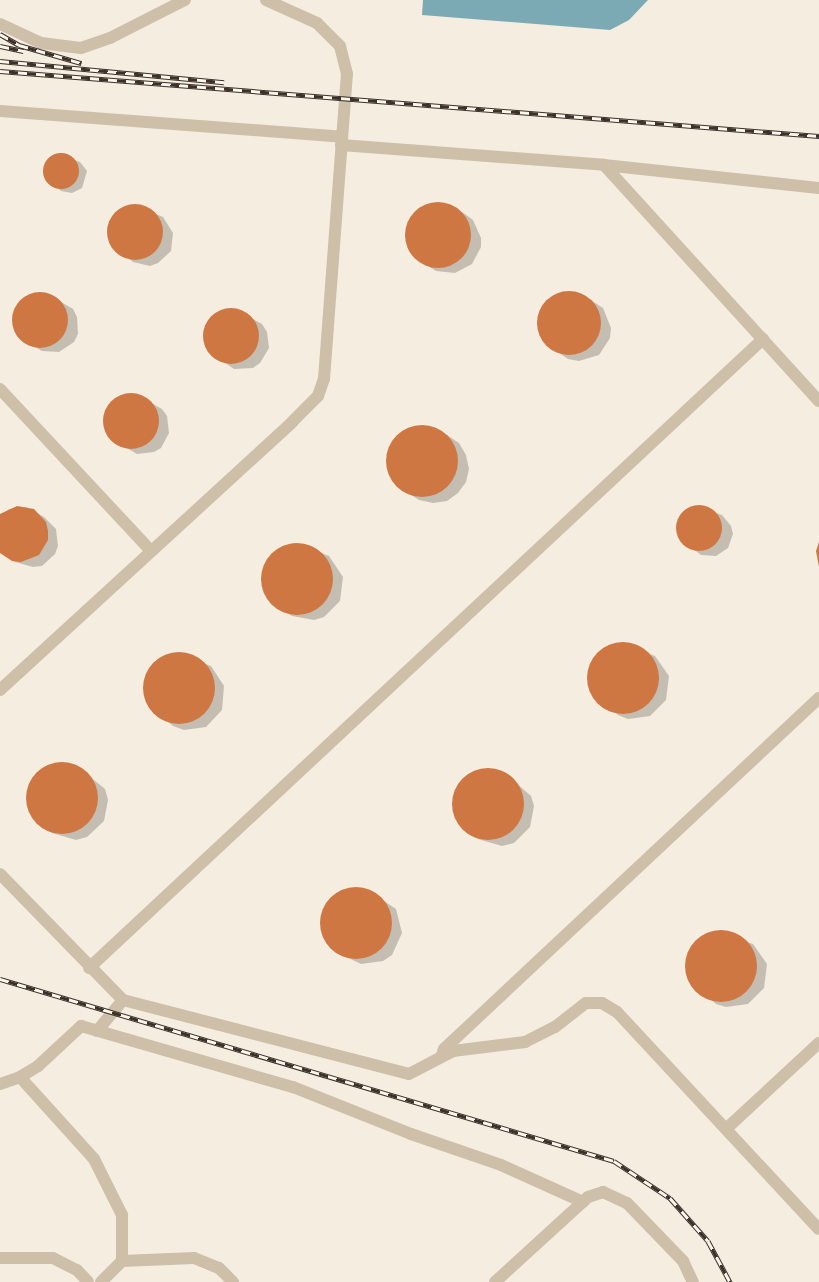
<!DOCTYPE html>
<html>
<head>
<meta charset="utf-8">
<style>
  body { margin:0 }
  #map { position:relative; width:819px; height:1282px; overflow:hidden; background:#f5eddf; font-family:"PT Sans Narrow",sans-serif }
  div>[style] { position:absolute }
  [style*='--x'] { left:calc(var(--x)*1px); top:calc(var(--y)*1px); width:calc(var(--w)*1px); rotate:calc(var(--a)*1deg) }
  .water>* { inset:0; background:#7baab4 }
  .shadow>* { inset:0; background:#0003 }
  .building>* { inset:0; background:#ce7743 }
  .round { border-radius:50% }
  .minor>* { height:12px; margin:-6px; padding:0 6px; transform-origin:6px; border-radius:6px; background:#cebfa9 }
  .rail>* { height:5px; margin-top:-2.5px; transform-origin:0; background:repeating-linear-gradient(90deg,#fbf6ec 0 9px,#3b312a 0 18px); box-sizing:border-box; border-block:1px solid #3b312a }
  span { translate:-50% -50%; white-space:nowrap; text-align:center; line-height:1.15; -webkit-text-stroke:4px #fbf6ec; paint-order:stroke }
</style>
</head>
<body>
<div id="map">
  <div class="water">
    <i style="clip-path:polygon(423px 0,648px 0,629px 20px,610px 30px,422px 15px)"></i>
  </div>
  <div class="shadow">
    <i style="clip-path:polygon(56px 154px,80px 162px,87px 171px,82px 188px,72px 193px,61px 191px,45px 177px,47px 161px)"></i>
    <i style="clip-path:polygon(434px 204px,454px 208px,465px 214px,473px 220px,481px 238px,481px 247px,472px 264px,455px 273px,436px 271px,417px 259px,407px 241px,410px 221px,424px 207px)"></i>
    <i style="clip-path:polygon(134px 205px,163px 217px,173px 233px,171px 251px,158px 263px,150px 266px,133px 262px,111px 243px,108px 235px,112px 219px,125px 207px)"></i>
    <i style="clip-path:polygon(46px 293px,73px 309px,77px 317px,78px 334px,74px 342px,59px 352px,42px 351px,23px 340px,14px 325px,16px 308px,29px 295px)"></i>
    <i style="clip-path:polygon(564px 293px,584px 296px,603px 308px,611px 328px,610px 338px,599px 355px,579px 361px,568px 359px,546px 344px,538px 330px,538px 320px,547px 302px)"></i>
    <i style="clip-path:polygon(236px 310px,262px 324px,267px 332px,269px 348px,260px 363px,253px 368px,234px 369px,208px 351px,204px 333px,212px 316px,219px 312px)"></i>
    <i style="clip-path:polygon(135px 394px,162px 409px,167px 416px,169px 433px,161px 448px,154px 452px,137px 454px,110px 438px,106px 430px,105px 412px,117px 398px)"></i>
    <i style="clip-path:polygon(423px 426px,447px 435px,459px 443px,466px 455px,469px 469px,466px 482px,458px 493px,447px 501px,433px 503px,419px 500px,397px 486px,390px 474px,387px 461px,390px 447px,398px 436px,409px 428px)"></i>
    <i style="clip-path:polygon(697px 506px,722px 515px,731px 526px,733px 534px,728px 548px,716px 556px,701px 555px,679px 538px,679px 518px)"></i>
    <i style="clip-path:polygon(26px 507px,44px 517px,56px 529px,58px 546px,55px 554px,42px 566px,33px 567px,15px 562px,0 550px,0 517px,9px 509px)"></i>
    <i style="clip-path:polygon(295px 543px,329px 556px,343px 577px,340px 601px,324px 617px,314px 620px,292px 616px,272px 603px,263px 583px,266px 562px,283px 546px)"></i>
    <i style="clip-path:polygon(621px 643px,655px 656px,669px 676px,666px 700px,650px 716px,628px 719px,618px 715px,592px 693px,588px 671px,592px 661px,609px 645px)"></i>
    <i style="clip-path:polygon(176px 653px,211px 666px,224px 686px,222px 710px,206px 727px,184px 730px,173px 726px,147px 704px,144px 682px,147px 672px,164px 656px)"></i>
    <i style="clip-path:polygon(57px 763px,78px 767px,105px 789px,108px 800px,104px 821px,87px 837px,76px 840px,52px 833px,41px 827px,27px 806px,30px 782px,46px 766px)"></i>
    <i style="clip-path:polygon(483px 769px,505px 773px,531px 796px,534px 806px,530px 827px,514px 843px,502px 846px,478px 839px,467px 833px,454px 813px,456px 789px,473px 773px)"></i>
    <i style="clip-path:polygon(366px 889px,396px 909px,402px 933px,392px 955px,383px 961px,361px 964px,340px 954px,324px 938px,321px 916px,332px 897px,341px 890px)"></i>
    <i style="clip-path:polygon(719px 931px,753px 944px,767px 964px,764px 988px,748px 1004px,726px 1007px,716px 1004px,690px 981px,687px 960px,690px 950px,707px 934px)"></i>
  </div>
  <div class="building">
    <i class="round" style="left:43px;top:153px;width:36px;height:36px"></i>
    <i class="round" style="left:405px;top:202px;width:66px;height:66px"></i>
    <i class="round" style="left:107px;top:204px;width:56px;height:56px"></i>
    <i class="round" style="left:537px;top:291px;width:64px;height:64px"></i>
    <i class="round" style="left:12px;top:292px;width:56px;height:56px"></i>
    <i class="round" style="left:203px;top:308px;width:56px;height:56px"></i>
    <i class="round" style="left:103px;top:393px;width:56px;height:56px"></i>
    <i class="round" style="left:386px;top:425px;width:72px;height:72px"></i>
    <i class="round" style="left:676px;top:505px;width:46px;height:46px"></i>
    <i style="clip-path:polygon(17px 506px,34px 509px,46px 522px,48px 531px,48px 540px,39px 555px,21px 562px,12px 561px,0 553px,0 514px)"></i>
    <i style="clip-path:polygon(819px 542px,819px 567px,816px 551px)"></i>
    <i class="round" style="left:261px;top:543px;width:72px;height:72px"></i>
    <i class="round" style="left:587px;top:642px;width:72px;height:72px"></i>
    <i class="round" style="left:143px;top:652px;width:72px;height:72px"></i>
    <i class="round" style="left:26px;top:762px;width:72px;height:72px"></i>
    <i class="round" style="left:452px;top:768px;width:72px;height:72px"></i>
    <i class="round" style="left:320px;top:887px;width:72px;height:72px"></i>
    <i class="round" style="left:685px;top:930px;width:72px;height:72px"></i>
  </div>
  <div class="minor">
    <i style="--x:0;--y:24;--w:45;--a:24.9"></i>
    <i style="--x:41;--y:43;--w:40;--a:7.1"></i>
    <i style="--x:81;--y:48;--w:31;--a:-19"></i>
    <i style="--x:110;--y:38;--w:84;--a:-26.9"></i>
    <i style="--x:0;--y:111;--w:343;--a:4.3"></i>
    <i style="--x:341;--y:145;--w:264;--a:4.3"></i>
    <i style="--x:604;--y:165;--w:216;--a:6.1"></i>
    <i style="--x:604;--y:165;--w:319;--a:47.7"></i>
    <i style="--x:0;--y:389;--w:221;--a:47"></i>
    <i style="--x:0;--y:690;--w:396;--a:-42.5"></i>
    <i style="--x:292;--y:422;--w:37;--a:-45"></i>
    <i style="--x:318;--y:396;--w:18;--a:-71"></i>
    <i style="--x:324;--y:379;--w:306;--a:-85.7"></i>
    <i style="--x:347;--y:74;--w:29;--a:-104"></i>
    <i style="--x:340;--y:46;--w:33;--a:-135"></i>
    <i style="--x:317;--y:23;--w:56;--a:-155.7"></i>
    <i style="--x:0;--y:874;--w:176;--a:45.7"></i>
    <i style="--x:123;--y:1000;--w:295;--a:14.5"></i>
    <i style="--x:409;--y:1074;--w:50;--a:-27.6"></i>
    <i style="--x:453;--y:1051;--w:73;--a:-7.1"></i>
    <i style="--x:525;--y:1042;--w:34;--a:-27"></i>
    <i style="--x:555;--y:1027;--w:39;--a:-38"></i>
    <i style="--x:586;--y:1003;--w:16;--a:0"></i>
    <i style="--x:602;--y:1003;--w:17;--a:31"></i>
    <i style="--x:617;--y:1012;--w:296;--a:47.1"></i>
    <i style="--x:89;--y:968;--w:922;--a:-43.02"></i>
    <i style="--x:97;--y:1031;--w:40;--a:-50"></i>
    <i style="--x:442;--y:1055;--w:6;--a:-72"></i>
    <i style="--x:444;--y:1049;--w:514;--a:-43.11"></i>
    <i style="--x:20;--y:1077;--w:110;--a:47.9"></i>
    <i style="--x:94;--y:1159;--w:63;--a:63.4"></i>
    <i style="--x:122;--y:1215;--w:46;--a:90"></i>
    <i style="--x:0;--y:1084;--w:21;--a:-19"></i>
    <i style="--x:20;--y:1077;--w:21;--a:-31"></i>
    <i style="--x:38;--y:1066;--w:59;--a:-42.9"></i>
    <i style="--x:81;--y:1026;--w:221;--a:16.1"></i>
    <i style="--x:293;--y:1087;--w:127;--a:21.7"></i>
    <i style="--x:411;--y:1134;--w:95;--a:19"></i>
    <i style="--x:501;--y:1165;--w:90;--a:24.3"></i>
    <i style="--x:726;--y:1129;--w:127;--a:-42.8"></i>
    <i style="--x:0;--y:1258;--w:53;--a:0"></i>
    <i style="--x:53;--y:1258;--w:27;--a:27"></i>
    <i style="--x:77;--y:1270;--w:16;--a:47"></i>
    <i style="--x:101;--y:1282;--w:30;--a:-45"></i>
    <i style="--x:122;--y:1261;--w:72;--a:-2.4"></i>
    <i style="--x:194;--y:1258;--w:27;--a:22"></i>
    <i style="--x:219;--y:1268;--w:20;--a:45"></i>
    <i style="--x:495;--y:1282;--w:126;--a:-42.4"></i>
    <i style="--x:588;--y:1197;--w:16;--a:-18"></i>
    <i style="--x:603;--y:1192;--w:26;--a:25"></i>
    <i style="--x:627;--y:1203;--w:81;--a:46"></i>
    <i style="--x:683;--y:1261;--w:23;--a:65"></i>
  </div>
  <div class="rail">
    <i style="--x:0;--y:34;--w:22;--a:30"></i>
    <i style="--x:19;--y:45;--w:65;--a:16.2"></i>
    <i style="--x:0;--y:46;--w:24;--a:12"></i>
    <i style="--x:0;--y:61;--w:225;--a:5.4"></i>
    <i style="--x:0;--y:71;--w:822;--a:4.54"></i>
    <i style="--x:0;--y:979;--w:640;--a:16.51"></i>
    <i style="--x:614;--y:1161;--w:67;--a:33.5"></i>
    <i style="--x:670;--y:1198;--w:57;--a:48.5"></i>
    <i style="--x:708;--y:1241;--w:47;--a:61.8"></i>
  </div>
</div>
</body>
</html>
